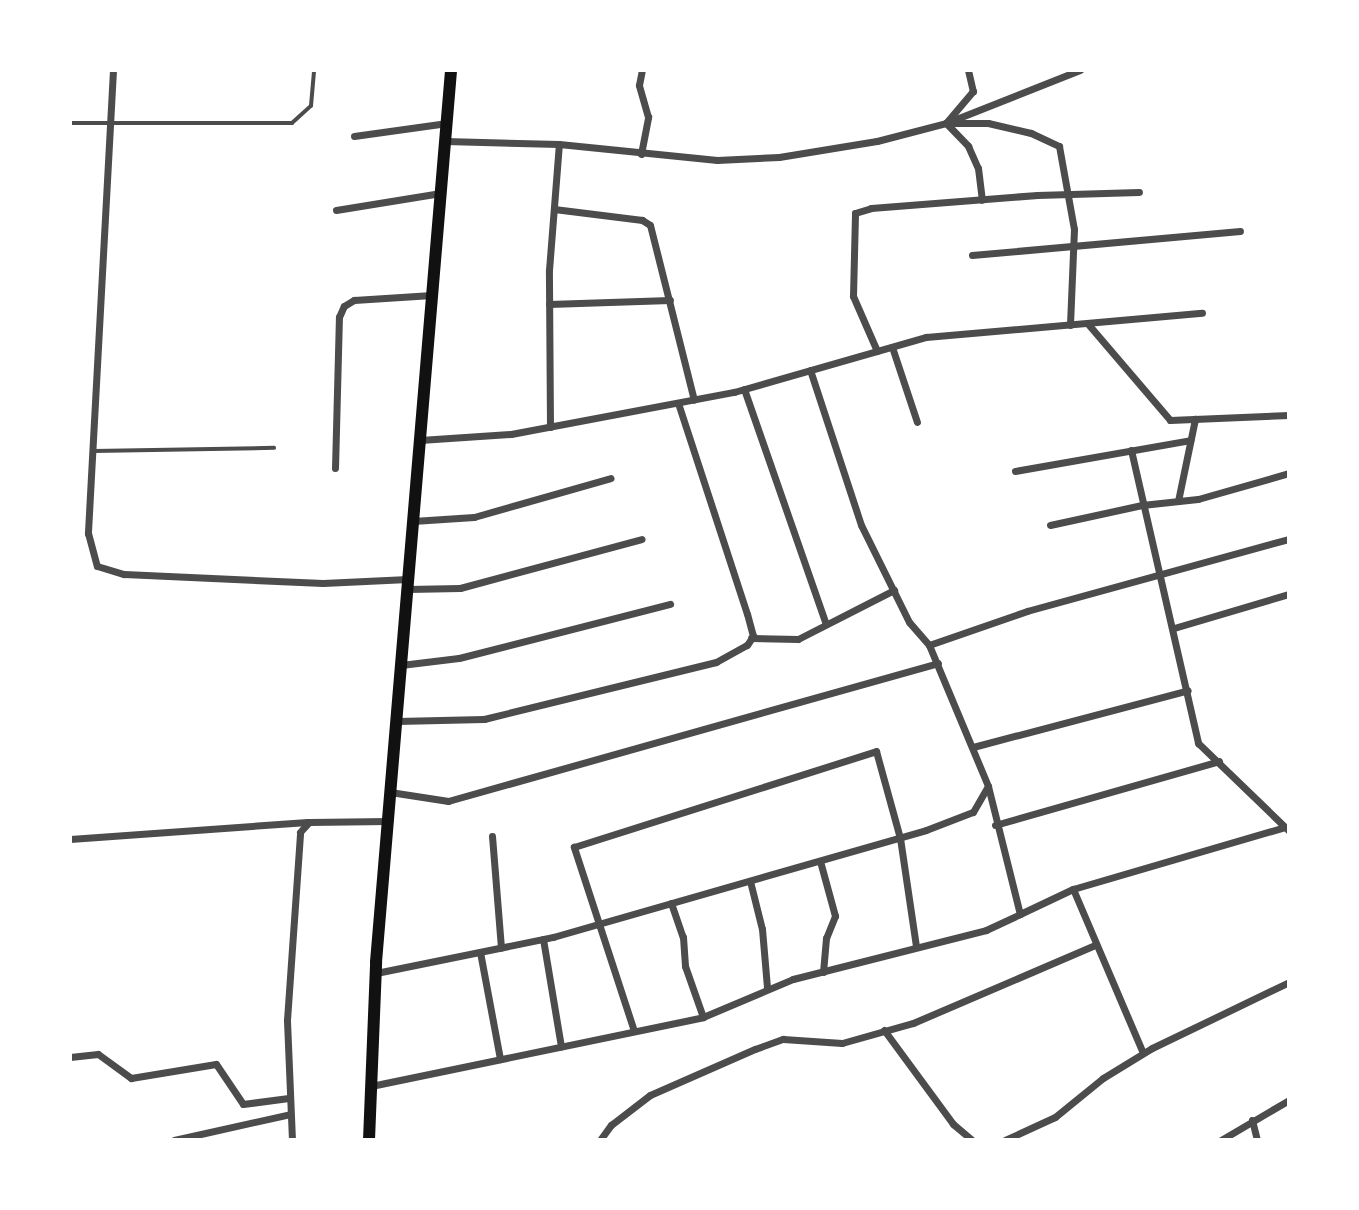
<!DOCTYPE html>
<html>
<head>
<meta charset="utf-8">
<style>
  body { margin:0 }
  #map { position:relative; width:1359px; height:1210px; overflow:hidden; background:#fff; font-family:"Source Serif 4",serif }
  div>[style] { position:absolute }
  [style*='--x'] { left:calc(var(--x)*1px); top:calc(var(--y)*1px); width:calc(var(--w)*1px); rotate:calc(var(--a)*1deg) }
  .service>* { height:3.5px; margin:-1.75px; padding:0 1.75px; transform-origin:1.75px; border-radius:1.75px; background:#4c4c4c }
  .minor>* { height:7px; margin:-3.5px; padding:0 3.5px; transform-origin:3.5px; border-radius:3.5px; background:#4c4c4c }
  .primary>* { height:12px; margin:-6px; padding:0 6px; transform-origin:6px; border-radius:6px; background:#111 }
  span { translate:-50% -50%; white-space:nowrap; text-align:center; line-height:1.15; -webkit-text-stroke:6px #fff; paint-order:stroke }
  .frame { position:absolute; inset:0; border:72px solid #fff; pointer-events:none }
</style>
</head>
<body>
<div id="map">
  <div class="service">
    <i style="--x:70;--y:123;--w:222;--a:0"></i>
    <i style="--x:292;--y:123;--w:25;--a:-42"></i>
    <i style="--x:311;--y:106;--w:36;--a:-85"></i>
    <i style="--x:94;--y:451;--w:180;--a:-1"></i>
  </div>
  <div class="minor">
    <i style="--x:113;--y:70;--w:464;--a:93.1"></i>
    <i style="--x:88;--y:533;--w:34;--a:75"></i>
    <i style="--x:97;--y:566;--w:28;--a:17"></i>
    <i style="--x:124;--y:574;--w:199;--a:2.6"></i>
    <i style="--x:323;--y:583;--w:85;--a:-2.7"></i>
    <i style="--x:968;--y:70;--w:22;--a:77"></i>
    <i style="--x:973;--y:91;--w:42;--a:130.2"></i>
    <i style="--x:946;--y:123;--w:42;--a:0"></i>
    <i style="--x:988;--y:123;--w:44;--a:13.1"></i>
    <i style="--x:1031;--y:133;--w:31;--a:25"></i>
    <i style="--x:1059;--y:146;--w:84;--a:79.8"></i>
    <i style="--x:1074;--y:229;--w:96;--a:92.4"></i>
    <i style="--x:946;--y:123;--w:32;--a:46"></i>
    <i style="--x:968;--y:146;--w:24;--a:66"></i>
    <i style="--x:978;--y:168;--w:32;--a:83"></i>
    <i style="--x:354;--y:136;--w:94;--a:-8"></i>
    <i style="--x:445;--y:141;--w:114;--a:1.5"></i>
    <i style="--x:559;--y:144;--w:159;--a:5.8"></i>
    <i style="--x:717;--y:160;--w:62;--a:-2.8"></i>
    <i style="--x:779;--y:157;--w:99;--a:-9.3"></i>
    <i style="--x:877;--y:141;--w:71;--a:-14.6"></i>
    <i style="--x:946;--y:123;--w:144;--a:-21.6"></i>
    <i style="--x:641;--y:154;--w:38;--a:-79"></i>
    <i style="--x:648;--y:117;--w:33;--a:-106"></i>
    <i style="--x:639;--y:85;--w:15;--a:-79"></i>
    <i style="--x:554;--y:209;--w:89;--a:7.1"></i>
    <i style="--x:642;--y:220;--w:9;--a:32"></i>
    <i style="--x:650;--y:225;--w:180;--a:75.9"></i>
    <i style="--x:336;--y:210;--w:106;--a:-9.2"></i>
    <i style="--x:972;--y:255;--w:269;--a:-5.1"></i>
    <i style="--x:549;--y:304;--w:121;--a:-1.9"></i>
    <i style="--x:1088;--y:324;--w:126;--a:49.5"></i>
    <i style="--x:1170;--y:420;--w:119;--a:-2.4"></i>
    <i style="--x:892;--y:347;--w:79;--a:71.6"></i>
    <i style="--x:877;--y:351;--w:60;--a:-113.6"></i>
    <i style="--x:853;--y:296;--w:83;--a:-88.6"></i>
    <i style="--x:855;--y:213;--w:17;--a:-17"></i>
    <i style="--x:871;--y:208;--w:167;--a:-4.5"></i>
    <i style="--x:1037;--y:195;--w:102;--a:-1.7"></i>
    <i style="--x:744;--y:389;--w:249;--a:70.8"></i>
    <i style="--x:550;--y:427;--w:157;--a:-90.4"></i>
    <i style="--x:549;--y:270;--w:126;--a:-85.5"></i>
    <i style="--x:420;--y:440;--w:91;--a:-3.8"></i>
    <i style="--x:511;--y:434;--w:227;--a:-10.7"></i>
    <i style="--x:734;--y:392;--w:200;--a:-16"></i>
    <i style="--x:926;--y:337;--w:277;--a:-5"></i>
    <i style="--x:1131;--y:450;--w:301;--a:77.1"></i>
    <i style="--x:1198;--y:743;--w:127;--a:44"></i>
    <i style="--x:335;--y:468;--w:151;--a:-88.5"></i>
    <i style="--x:339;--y:317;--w:12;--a:-66"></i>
    <i style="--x:344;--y:306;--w:12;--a:-31"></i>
    <i style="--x:354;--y:300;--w:78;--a:-3.7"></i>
    <i style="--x:1015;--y:471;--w:178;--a:-10"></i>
    <i style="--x:1178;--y:501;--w:84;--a:-78.3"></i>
    <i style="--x:413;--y:521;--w:61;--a:-3.8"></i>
    <i style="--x:474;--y:517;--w:142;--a:-15.9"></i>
    <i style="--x:1050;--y:525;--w:94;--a:-12.3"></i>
    <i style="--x:1142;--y:505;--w:56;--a:-6.1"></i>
    <i style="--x:1198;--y:499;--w:95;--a:-15.9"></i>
    <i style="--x:408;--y:589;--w:52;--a:-1.1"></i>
    <i style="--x:460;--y:588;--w:188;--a:-15.1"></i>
    <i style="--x:1174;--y:628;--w:120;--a:-16.5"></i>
    <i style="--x:751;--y:638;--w:47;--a:1.2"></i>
    <i style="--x:798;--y:639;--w:108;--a:-27"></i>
    <i style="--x:929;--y:645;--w:104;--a:-19.1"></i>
    <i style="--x:1027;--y:611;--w:272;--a:-15.4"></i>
    <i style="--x:401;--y:665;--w:58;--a:-6.9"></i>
    <i style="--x:459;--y:658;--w:218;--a:-14.4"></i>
    <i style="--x:397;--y:721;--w:87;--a:-1.3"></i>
    <i style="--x:484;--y:719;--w:239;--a:-13.8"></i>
    <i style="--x:716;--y:662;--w:35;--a:-29"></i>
    <i style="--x:747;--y:645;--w:11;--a:-56"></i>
    <i style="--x:753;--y:636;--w:23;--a:-105"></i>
    <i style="--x:747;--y:614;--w:222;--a:-108.1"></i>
    <i style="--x:973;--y:747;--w:222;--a:-14.8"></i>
    <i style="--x:988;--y:786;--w:132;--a:76"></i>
    <i style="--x:1020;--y:914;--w:59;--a:-25.3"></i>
    <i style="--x:1073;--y:889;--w:178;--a:66.9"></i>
    <i style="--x:390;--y:792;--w:59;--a:8.8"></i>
    <i style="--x:448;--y:801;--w:509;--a:-15.73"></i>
    <i style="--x:995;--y:825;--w:233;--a:-15.9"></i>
    <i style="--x:492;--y:836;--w:112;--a:85.4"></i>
    <i style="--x:70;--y:839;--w:238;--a:-4.1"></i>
    <i style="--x:820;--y:861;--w:57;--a:74.7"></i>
    <i style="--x:835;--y:916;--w:24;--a:112"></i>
    <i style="--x:826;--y:938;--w:34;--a:95"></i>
    <i style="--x:750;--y:881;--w:49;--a:76"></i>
    <i style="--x:762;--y:929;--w:58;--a:85.1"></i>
    <i style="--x:1073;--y:889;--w:218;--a:-16.3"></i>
    <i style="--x:671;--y:903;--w:36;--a:71"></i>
    <i style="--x:683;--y:937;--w:29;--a:86"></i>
    <i style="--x:685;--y:966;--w:54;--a:70.6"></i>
    <i style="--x:543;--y:939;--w:109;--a:80.5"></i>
    <i style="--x:480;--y:952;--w:109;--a:79.4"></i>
    <i style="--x:376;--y:973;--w:181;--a:-11.5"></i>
    <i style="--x:553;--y:937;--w:388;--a:-16"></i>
    <i style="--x:926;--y:830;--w:50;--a:-21"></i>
    <i style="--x:973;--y:812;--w:30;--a:-60"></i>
    <i style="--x:988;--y:786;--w:153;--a:-112.7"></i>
    <i style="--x:929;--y:645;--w:30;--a:-131"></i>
    <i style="--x:909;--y:622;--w:108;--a:-116.3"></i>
    <i style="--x:861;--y:525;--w:163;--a:-108.2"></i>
    <i style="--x:884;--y:1030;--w:117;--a:53.7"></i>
    <i style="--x:953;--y:1124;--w:25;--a:40"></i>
    <i style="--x:634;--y:1031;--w:194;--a:-108.1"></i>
    <i style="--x:574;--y:847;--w:317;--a:-17.6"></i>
    <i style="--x:876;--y:751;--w:90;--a:74.6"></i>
    <i style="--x:900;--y:838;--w:109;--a:81.6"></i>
    <i style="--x:70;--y:1057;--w:28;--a:-6"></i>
    <i style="--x:98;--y:1054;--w:41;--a:36"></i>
    <i style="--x:131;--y:1078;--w:86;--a:-9.4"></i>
    <i style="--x:216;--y:1064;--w:48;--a:56"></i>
    <i style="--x:243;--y:1104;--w:46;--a:-7.4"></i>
    <i style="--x:371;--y:1086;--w:339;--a:-11.7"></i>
    <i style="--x:703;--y:1017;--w:98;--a:-22.9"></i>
    <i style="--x:793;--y:979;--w:199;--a:-14.2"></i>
    <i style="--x:986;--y:930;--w:38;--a:-25"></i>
    <i style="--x:1252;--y:1120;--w:21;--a:76"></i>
    <i style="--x:174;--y:1140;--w:119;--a:-12.6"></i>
    <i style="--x:292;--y:1140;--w:120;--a:-92.4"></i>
    <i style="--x:287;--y:1020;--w:188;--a:-86"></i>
    <i style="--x:300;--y:832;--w:13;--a:-48"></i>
    <i style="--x:309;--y:822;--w:79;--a:-0.7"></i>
    <i style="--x:600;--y:1140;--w:19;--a:-54"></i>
    <i style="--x:611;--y:1125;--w:49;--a:-37.6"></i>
    <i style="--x:650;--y:1095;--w:115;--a:-23.7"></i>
    <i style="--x:755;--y:1049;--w:30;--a:-20"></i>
    <i style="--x:783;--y:1039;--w:59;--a:3.9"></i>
    <i style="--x:842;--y:1043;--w:74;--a:-15.7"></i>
    <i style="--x:913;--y:1023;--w:198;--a:-23.2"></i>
    <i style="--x:1005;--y:1140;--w:55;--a:-24.7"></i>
    <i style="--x:1055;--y:1117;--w:62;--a:-39.1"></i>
    <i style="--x:1103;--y:1078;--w:57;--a:-31.5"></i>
    <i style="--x:1152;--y:1048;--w:152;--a:-25.7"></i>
    <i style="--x:1221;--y:1140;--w:79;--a:-30.5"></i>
  </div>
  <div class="primary">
    <i style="--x:369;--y:1140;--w:178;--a:-87.7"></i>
    <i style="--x:376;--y:962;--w:895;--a:-85.19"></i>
  </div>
  <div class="frame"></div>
</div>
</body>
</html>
